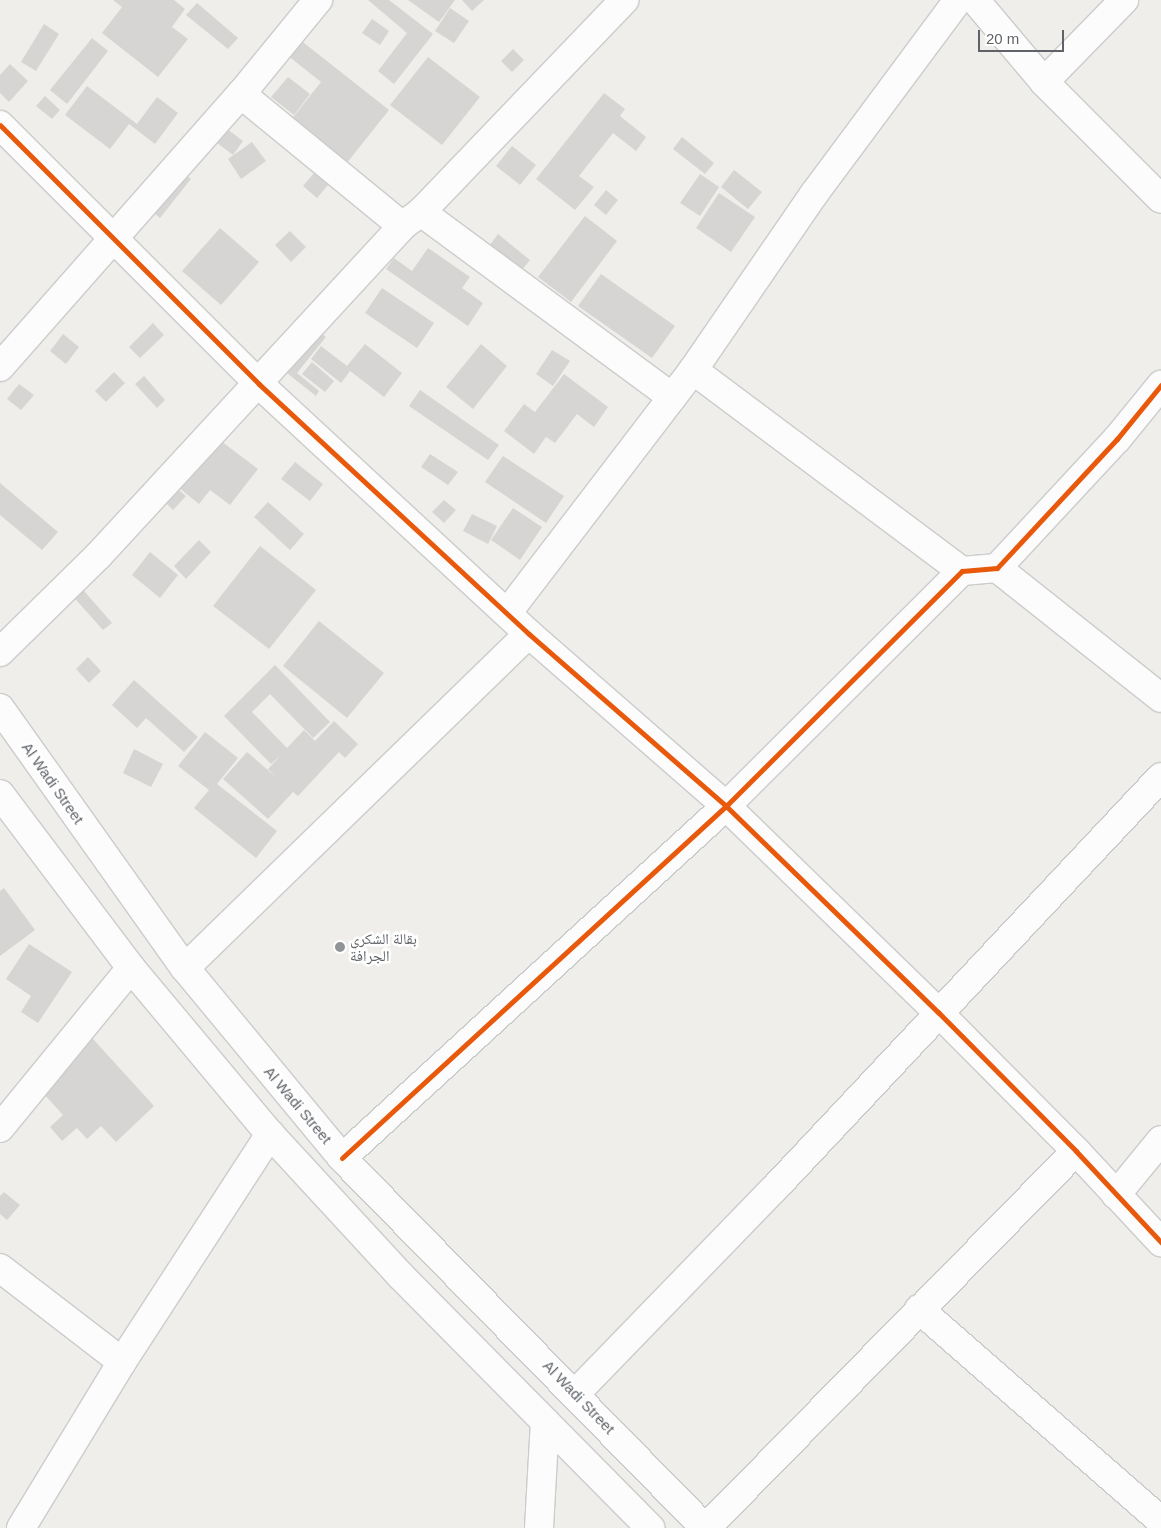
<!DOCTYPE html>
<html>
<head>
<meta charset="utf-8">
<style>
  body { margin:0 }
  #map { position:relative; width:1161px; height:1528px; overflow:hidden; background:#efeeea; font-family:Arial,"Noto Naskh Arabic",sans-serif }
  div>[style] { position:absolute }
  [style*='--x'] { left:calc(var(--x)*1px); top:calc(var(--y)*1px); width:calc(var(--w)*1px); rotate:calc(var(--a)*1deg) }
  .building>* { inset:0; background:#d6d5d3 }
  .roads { filter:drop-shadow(1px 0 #cbcccc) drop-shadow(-1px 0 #cbcccc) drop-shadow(0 1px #cbcccc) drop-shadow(0 -1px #cbcccc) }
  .street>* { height:28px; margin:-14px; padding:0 14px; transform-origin:14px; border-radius:14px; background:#fdfcfc }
  .secondary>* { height:28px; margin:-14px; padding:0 14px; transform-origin:14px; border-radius:14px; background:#fdfcfc }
  .cycleway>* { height:5px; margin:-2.5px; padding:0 2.5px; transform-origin:2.5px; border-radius:2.5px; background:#e8590c }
  .dots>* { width:14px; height:14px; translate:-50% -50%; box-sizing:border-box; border:2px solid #fff; border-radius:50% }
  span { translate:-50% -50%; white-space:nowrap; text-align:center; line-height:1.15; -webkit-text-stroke:5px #fff; paint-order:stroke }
  .street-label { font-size:15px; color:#5f6368 }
  .poi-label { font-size:15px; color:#5f6368 }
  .left { translate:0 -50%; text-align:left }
  .scale { position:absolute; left:978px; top:30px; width:86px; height:22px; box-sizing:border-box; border:2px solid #5f6368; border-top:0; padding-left:6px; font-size:15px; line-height:18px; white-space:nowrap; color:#5f6368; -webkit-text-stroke:4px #fff; paint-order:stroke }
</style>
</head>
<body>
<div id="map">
  <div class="building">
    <i style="clip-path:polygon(113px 0,174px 0,185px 9px,172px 27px,188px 39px,158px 77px,102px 33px,122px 7px)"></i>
    <i style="clip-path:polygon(368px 0,389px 0,433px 34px,394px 84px,378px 71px,407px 33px)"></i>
    <i style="clip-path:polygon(408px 0,455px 0,439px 22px)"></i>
    <i style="clip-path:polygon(462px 0,484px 0,472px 11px)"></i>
    <i style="clip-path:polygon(197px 3px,238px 38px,228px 49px,186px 15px)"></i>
    <i style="clip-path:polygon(450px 8px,469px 21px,454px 43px,435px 31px)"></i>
    <i style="clip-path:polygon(372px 19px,389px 31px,380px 45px,362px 33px)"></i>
    <i style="clip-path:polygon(44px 24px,59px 34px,36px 71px,21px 62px)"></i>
    <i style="clip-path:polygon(92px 38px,108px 51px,67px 104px,50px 90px)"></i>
    <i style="clip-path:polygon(299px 39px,389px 110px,346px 164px,290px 121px,321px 82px,287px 55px)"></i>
    <i style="clip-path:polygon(513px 49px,524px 60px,512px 72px,501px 61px)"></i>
    <i style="clip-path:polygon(428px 57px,480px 97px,442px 145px,390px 105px)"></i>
    <i style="clip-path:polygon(10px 64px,28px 81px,9px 102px,0 93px,0 75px)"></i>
    <i style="clip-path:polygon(288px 77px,310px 94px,294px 115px,271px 97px)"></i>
    <i style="clip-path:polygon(87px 86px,137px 124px,157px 97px,178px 113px,155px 144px,129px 124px,110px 149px,65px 115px)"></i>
    <i style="clip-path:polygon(604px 93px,625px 109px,620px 116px,646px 137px,636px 151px,613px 133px,579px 176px,594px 187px,575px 210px,536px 179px)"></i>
    <i style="clip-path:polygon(45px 96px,60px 110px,52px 119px,36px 106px)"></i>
    <i style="clip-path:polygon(218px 122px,243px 141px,233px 155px,208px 136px)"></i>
    <i style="clip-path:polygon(682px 137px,714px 163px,705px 174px,673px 149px)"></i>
    <i style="clip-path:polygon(252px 142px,266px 161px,241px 179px,228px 159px)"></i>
    <i style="clip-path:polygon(512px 146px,536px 165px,520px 185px,496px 166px)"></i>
    <i style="clip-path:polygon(175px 167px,191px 179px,160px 218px,145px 206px)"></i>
    <i style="clip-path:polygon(734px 170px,762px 192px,748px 209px,721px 187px)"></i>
    <i style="clip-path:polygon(315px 172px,329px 184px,317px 198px,303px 186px)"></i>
    <i style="clip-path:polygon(700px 174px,719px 187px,700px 216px,680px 203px)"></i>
    <i style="clip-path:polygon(606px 190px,618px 200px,606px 215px,594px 205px)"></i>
    <i style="clip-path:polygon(719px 193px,755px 217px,731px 252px,696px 228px)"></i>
    <i style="clip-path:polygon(585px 216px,617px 241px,571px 302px,538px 277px)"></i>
    <i style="clip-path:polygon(220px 228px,259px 262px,221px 305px,182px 271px)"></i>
    <i style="clip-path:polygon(290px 231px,306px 247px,291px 262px,275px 245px)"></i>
    <i style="clip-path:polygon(498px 234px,530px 260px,521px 271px,490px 245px)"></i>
    <i style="clip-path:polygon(428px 248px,470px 277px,462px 288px,483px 303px,468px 326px,386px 269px,394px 258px,412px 271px)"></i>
    <i style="clip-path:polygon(601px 274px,675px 326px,652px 358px,578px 306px)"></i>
    <i style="clip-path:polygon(382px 288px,434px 323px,417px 348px,365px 313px)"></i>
    <i style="clip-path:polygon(153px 323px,164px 335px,140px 358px,129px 347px)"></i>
    <i style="clip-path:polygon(311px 325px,326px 337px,297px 373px,319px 391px,316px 396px,278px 366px)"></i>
    <i style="clip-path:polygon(63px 334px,79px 347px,66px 364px,50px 351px)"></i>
    <i style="clip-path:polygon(365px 344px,402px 373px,384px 397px,350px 371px,341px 383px,311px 359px,321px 346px,347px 366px)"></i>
    <i style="clip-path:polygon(481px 344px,507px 366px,473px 409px,446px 387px)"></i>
    <i style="clip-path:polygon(552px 350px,570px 361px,553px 386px,536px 374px)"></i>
    <i style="clip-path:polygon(312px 362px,334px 381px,325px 392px,302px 374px)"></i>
    <i style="clip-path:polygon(114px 372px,125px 383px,106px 402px,95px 391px)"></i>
    <i style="clip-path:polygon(564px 374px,608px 407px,594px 427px,577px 414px,555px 443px,546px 437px,534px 454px,504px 431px,524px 404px,535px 412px)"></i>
    <i style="clip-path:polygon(144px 376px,165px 400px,157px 408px,135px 384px)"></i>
    <i style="clip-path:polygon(19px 384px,34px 395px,21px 410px,7px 399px)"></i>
    <i style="clip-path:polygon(420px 390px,499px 445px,488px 460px,409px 406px)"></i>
    <i style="clip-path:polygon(221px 441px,258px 469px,230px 505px,210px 490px,199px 504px,178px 487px,203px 454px,207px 458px)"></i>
    <i style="clip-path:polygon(430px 454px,458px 472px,448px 485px,421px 467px)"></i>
    <i style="clip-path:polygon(503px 456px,564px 496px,546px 523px,485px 482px)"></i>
    <i style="clip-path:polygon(295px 462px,323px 484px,310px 501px,281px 479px)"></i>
    <i style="clip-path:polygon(0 483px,58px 532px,42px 550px,0 515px)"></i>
    <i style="clip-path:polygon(174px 486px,186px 496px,173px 510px,162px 499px)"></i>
    <i style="clip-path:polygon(444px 500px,456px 510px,444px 523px,432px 512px)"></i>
    <i style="clip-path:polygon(268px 502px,304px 534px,290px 550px,254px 517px)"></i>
    <i style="clip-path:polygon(513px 508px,542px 527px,520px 560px,491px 540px)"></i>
    <i style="clip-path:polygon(472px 514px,497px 526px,488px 544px,463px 531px)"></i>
    <i style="clip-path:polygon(199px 540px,211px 552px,186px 579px,174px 566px)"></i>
    <i style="clip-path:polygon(260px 546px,316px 590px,269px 649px,213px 606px)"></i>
    <i style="clip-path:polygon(150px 552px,178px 575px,160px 598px,132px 575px)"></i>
    <i style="clip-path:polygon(78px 584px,112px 623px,103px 630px,69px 592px)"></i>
    <i style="clip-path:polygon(319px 621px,384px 673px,347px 718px,283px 666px)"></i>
    <i style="clip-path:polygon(88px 657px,101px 671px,89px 683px,76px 669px)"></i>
    <i style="clip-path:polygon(275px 665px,330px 722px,313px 738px,270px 694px,252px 712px,287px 748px,304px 730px,315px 741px,334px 721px,358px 744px,345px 758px,339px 752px,298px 796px,293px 792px,268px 819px,223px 779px,247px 752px,277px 778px,268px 769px,281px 755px,271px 764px,224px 716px)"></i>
    <i style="clip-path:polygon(134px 680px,198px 737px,184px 752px,146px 718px,137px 728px,112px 705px)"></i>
    <i style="clip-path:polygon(205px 732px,238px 758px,217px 784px,277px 831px,256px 858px,194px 808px,209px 790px,178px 766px)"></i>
    <i style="clip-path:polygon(134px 749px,163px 764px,151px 787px,123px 773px)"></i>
    <i style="clip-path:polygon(4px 888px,35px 930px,0 956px,0 891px)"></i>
    <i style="clip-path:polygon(29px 944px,72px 972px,38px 1023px,21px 1012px,31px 996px,6px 979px)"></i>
    <i style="clip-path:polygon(83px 1028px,154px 1106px,116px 1142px,101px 1126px,87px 1139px,77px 1128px,62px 1141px,50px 1127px,63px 1115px,34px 1083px)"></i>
    <i style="clip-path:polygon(4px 1192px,20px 1205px,7px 1220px,0 1214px,0 1196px)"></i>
  </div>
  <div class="roads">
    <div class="street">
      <i style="--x:975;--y:0;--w:107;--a:49.9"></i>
      <i style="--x:1044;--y:82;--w:165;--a:45"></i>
      <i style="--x:1044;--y:82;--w:115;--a:-45.7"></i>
      <i style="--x:241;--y:94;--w:208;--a:39.3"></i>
      <i style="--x:0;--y:125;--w:366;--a:45"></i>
      <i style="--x:259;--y:384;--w:368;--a:42.8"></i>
      <i style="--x:529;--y:634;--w:262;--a:41.1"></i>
      <i style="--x:726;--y:806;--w:296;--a:44.2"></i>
      <i style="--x:938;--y:1012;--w:196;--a:45.2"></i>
      <i style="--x:1076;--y:1151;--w:125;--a:47"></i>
      <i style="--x:421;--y:212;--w:312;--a:36.4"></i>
      <i style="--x:0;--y:367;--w:364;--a:-48.6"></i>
      <i style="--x:241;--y:94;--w:122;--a:-50.7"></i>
      <i style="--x:693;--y:370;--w:336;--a:36.8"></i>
      <i style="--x:997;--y:568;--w:209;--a:38.4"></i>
      <i style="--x:508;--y:612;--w:305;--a:-52.6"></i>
      <i style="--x:693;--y:370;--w:214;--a:-55.5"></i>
      <i style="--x:814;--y:194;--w:242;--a:-53.4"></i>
      <i style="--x:0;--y:652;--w:137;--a:-44.4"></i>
      <i style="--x:98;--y:556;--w:449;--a:-47.3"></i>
      <i style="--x:402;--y:226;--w:24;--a:-36"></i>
      <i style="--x:421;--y:212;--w:294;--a:-46.2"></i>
      <i style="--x:185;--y:968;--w:479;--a:-44.2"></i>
      <i style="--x:0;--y:1128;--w:207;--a:-50.7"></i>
      <i style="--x:342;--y:1158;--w:521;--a:-42.51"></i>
      <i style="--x:726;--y:806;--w:333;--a:-44.9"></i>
      <i style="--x:962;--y:571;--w:35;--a:-5"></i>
      <i style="--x:997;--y:568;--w:176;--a:-47.1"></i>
      <i style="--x:1117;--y:439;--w:70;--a:-50.8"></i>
      <i style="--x:1116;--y:1195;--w:71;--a:-50.7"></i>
      <i style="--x:0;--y:1268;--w:154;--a:37.6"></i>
      <i style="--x:919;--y:1309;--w:322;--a:41.2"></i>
      <i style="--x:576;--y:1393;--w:284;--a:-45.9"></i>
      <i style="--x:774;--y:1189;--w:565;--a:-46.79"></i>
      <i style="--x:21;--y:1528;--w:194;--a:-58.7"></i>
      <i style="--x:122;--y:1362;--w:272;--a:-57"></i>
      <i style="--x:539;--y:1528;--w:106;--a:-86.8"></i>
      <i style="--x:706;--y:1528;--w:528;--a:-45.54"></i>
    </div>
    <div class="secondary">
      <i style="--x:0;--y:708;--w:319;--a:54.6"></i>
      <i style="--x:185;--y:968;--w:246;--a:50.4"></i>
      <i style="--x:342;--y:1158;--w:518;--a:45.55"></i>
      <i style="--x:0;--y:794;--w:218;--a:53"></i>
      <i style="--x:131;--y:968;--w:217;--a:50.1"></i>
      <i style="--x:270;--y:1134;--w:192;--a:47.3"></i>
      <i style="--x:400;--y:1275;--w:356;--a:45.3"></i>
    </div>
  </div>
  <div class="cycleway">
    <i style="--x:0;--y:125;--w:366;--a:45"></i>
    <i style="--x:259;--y:384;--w:368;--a:42.8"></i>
    <i style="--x:529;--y:634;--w:262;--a:41.1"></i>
    <i style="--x:726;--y:806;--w:296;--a:44.2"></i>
    <i style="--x:938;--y:1012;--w:196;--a:45.2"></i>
    <i style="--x:1076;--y:1151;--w:125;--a:47"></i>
    <i style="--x:342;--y:1158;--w:521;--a:-42.51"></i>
    <i style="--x:726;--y:806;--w:333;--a:-44.9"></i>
    <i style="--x:962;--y:571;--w:35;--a:-5"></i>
    <i style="--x:997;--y:568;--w:176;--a:-47.1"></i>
    <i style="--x:1117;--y:439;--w:70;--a:-50.8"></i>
  </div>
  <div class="dots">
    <i style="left:340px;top:947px;background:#919496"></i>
  </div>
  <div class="street-label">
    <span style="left:53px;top:783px;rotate:55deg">Al Wadi Street</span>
    <span style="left:298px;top:1105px;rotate:50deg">Al Wadi Street</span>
    <span style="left:579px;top:1397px;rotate:46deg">Al Wadi Street</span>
  </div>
  <div class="poi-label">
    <span class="left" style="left:350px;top:947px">بقالة الشكري<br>الجرافة</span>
  </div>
  <div class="scale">20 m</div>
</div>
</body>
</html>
